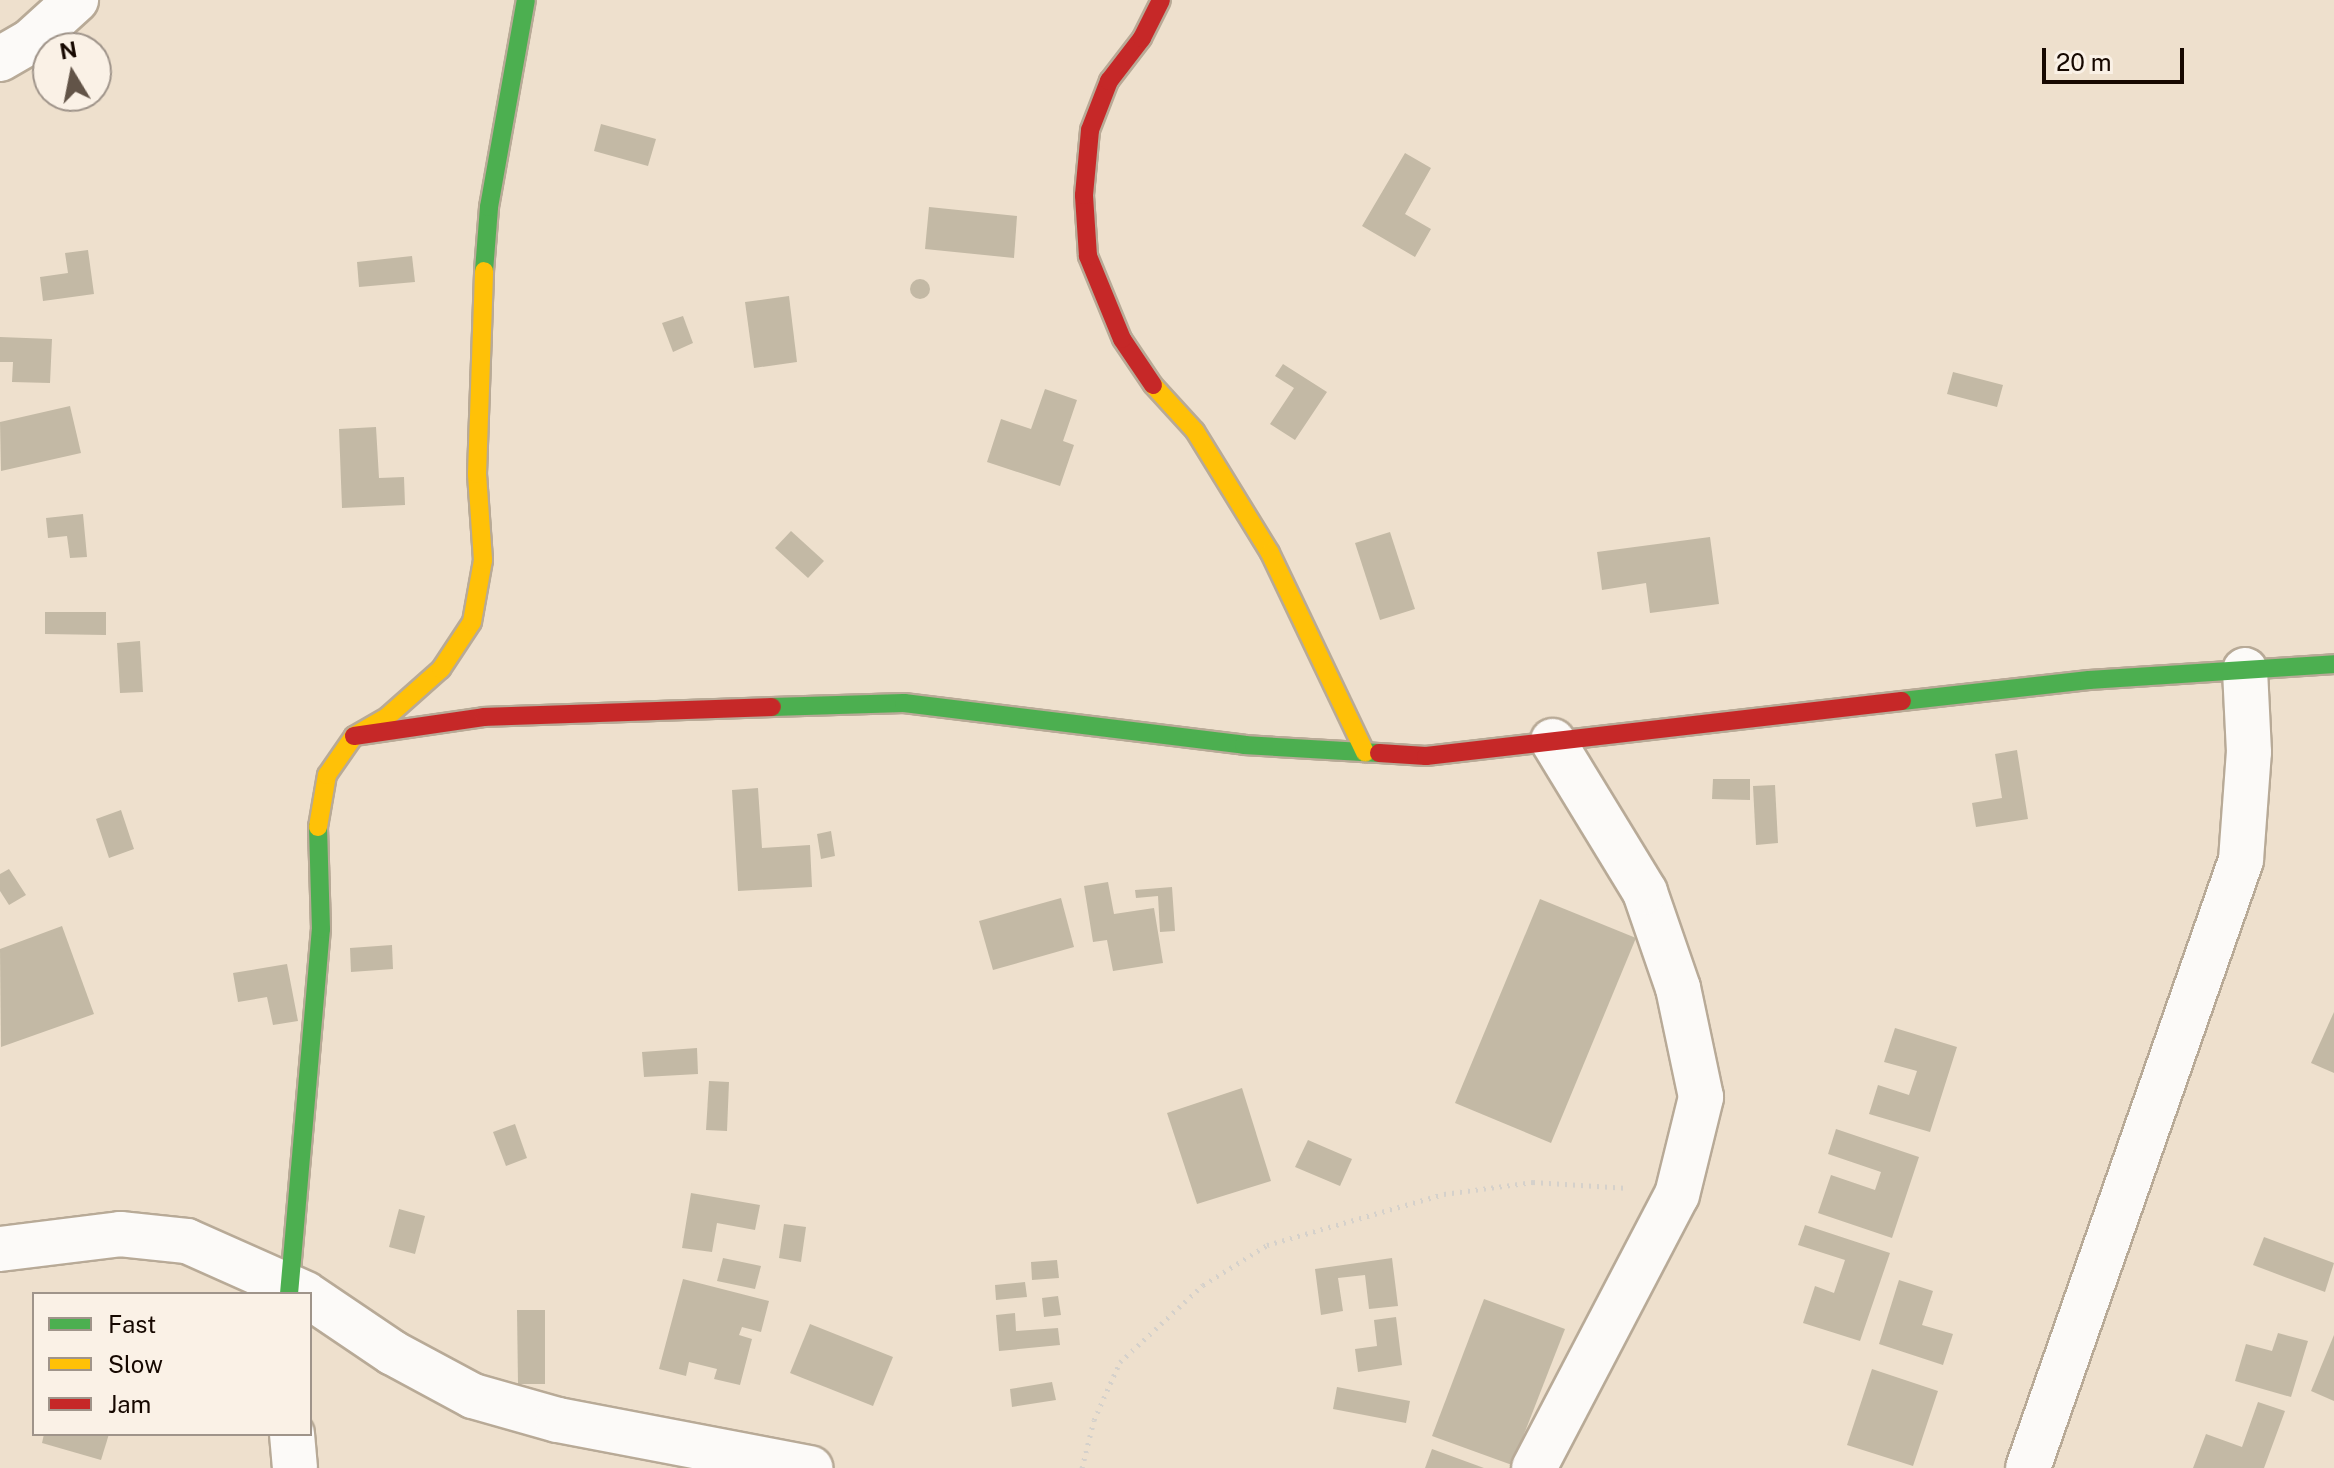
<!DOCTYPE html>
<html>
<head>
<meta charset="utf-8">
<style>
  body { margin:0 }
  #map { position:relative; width:2334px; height:1468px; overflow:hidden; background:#eee0cd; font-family:"Public Sans",sans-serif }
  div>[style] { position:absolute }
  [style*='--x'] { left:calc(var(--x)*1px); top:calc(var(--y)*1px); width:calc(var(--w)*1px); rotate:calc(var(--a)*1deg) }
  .building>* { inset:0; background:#c3b9a5 }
  .round { border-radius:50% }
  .path>* { height:5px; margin-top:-2.5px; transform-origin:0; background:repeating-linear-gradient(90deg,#d5d1cb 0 2px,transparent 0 8px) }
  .roads { filter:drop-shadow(2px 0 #b8aa97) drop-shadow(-2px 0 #b8aa97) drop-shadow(0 2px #b8aa97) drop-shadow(0 -2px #b8aa97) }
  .street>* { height:44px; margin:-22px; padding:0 22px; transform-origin:22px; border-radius:22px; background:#fcfaf8 }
  .fast>* { height:18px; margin:-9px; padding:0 9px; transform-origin:9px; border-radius:9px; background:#4caf50 }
  .slow>* { height:18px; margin:-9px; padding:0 9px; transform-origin:9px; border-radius:9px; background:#ffc107 }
  .jam>* { height:18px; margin:-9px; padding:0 9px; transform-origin:9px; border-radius:9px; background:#c62828 }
  span { translate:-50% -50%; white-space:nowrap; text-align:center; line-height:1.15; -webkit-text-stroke:6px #faf1e6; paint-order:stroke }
  .legend { position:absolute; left:32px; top:1292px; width:280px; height:144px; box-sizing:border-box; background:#faf1e6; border:2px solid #9f948a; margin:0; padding:10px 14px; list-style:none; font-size:24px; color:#160800 }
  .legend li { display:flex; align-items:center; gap:16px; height:40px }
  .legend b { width:40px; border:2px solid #9f948a }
  .north { position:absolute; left:32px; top:32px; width:80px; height:80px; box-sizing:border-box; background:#faf1e6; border:2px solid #9f948a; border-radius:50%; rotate:350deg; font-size:22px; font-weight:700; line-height:32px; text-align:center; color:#160800 }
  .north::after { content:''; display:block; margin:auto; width:28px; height:36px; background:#625448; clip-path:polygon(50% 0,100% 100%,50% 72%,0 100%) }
  .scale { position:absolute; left:2042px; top:48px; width:142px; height:36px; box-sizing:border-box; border:4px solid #160800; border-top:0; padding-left:10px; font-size:24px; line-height:28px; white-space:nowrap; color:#160800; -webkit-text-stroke:6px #faf1e6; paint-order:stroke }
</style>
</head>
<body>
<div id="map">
  <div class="building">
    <i style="clip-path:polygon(601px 124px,656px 139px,648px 166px,594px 151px)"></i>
    <i style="clip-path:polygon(1405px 153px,1431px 168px,1405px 214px,1431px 229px,1415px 257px,1362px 226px)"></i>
    <i style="clip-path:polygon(929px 207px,1017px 216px,1014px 258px,925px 249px)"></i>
    <i style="clip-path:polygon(88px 250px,94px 294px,43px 301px,40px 277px,68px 273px,65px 253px)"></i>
    <i style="clip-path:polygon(412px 256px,415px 282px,359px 287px,357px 262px)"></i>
    <i class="round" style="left:910px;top:279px;width:20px;height:20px"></i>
    <i style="clip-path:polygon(789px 296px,797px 362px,754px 368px,745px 302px)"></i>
    <i style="clip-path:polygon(683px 316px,693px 343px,673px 352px,662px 323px)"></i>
    <i style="clip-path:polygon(0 337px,52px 339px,50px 383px,12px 382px,13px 362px,0 362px)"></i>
    <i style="clip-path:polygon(1283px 364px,1327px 392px,1295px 440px,1270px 424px,1294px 388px,1275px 376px)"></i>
    <i style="clip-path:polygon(1953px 372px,2003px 385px,1997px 407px,1947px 394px)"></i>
    <i style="clip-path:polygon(1045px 389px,1077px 400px,1063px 441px,1074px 445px,1060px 486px,987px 462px,1001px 419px,1031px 429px)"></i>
    <i style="clip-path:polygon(70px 406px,81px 453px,1px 471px,0 422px)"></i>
    <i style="clip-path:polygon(376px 427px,379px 478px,404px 477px,405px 505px,342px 508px,339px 429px)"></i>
    <i style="clip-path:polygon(83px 514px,87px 557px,70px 558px,67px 536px,48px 538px,46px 518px)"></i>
    <i style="clip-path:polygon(791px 531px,824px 561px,808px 578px,775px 548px)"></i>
    <i style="clip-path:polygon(1390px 532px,1415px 609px,1380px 620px,1355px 543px)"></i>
    <i style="clip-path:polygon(1710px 537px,1719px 604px,1650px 613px,1646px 583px,1602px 590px,1597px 552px)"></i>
    <i style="clip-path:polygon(45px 612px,106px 612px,106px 635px,45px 634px)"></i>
    <i style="clip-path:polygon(140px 641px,143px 692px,120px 693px,117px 643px)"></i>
    <i style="clip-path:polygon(2017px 750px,2028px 819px,1976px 827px,1972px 803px,2002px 798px,1995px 754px)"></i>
    <i style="clip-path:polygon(1713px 779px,1750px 779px,1750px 800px,1712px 799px)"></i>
    <i style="clip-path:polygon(1775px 785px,1778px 843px,1756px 845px,1753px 786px)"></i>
    <i style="clip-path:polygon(758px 788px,762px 848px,810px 845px,812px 887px,738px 891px,732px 790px)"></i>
    <i style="clip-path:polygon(121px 810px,134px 849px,109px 858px,96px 819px)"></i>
    <i style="clip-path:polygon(831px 831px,835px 856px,821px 859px,817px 834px)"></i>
    <i style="clip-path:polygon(9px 869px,26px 895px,9px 905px,0 891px,0 874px)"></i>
    <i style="clip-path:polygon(1108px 882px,1114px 914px,1154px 908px,1163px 963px,1113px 971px,1107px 940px,1093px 942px,1084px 886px)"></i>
    <i style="clip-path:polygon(1172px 887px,1175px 931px,1160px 932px,1158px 896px,1136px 898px,1135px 890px)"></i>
    <i style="clip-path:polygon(1061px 898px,1074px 947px,993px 970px,979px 921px)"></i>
    <i style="clip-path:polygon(1540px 899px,1636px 938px,1551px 1143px,1455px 1103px)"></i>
    <i style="clip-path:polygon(62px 926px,94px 1014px,1px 1047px,0 949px)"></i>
    <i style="clip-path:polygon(392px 945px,393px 969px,351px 972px,350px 948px)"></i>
    <i style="clip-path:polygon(287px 964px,298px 1021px,273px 1025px,267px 997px,238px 1002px,233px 973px)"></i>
    <i style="clip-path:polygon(2334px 1012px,2334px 1073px,2311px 1063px)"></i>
    <i style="clip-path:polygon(1895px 1028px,1957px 1047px,1930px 1132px,1869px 1114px,1878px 1085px,1909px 1095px,1917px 1071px,1884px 1062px)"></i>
    <i style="clip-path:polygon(697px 1048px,698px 1074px,644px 1077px,642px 1052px)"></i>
    <i style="clip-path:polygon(709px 1081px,729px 1082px,727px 1131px,706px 1130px)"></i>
    <i style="clip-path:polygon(1242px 1088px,1271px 1181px,1197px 1204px,1167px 1113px)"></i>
    <i style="clip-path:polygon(515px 1124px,527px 1158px,506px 1166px,493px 1132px)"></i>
    <i style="clip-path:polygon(1836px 1129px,1919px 1157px,1892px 1238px,1818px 1213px,1831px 1175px,1875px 1190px,1881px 1172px,1828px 1154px)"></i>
    <i style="clip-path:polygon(1308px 1140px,1352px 1159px,1340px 1186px,1295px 1167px)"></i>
    <i style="clip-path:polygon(691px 1193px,760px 1205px,755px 1230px,717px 1223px,712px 1252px,682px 1248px)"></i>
    <i style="clip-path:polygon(399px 1209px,425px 1216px,415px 1254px,389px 1247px)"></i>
    <i style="clip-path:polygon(784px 1224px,806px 1227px,801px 1262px,779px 1258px)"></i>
    <i style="clip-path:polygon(1805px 1225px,1890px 1253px,1860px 1341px,1803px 1323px,1815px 1286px,1834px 1293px,1845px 1260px,1798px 1245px)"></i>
    <i style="clip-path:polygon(2264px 1237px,2334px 1263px,2325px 1292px,2253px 1265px)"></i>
    <i style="clip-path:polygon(723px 1258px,761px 1266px,755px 1289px,717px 1281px)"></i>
    <i style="clip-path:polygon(1392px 1258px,1398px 1306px,1369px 1309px,1365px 1275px,1338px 1278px,1343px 1311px,1321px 1315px,1315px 1269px)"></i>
    <i style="clip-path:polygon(1057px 1260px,1059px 1278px,1032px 1280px,1031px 1262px)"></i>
    <i style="clip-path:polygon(683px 1279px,769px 1301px,761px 1332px,742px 1327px,739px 1335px,752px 1339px,740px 1385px,714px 1379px,717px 1369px,689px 1362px,686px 1376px,659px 1369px)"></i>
    <i style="clip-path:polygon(1899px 1280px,1933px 1291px,1922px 1325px,1953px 1334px,1943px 1365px,1879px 1344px)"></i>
    <i style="clip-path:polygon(1025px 1282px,1027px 1297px,996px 1300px,995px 1285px)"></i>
    <i style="clip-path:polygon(1058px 1296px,1061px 1315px,1044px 1317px,1042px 1298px)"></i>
    <i style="clip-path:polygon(1484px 1299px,1565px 1329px,1512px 1465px,1432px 1436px)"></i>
    <i style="clip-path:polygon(517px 1310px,545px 1310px,545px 1384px,518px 1384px)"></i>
    <i style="clip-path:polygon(1015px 1313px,1016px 1331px,1058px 1328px,1060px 1345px,999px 1351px,996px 1315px)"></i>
    <i style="clip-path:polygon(1396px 1317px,1402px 1365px,1358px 1372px,1355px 1349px,1377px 1346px,1374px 1320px)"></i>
    <i style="clip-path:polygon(810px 1324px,893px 1357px,873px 1406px,790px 1373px)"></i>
    <i style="clip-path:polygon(2278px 1333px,2308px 1341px,2291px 1397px,2235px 1381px,2246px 1344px,2272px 1351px)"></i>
    <i style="clip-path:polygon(2334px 1335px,2334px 1401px,2311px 1391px)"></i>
    <i style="clip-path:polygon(1872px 1369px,1938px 1391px,1913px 1466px,1847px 1445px)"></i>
    <i style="clip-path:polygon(1052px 1382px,1056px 1400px,1012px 1407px,1010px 1389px)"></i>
    <i style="clip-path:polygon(1337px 1387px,1410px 1401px,1406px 1423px,1333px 1409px)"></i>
    <i style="clip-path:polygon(2258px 1402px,2285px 1411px,2264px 1468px,2193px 1468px,2206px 1434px,2242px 1447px)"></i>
    <i style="clip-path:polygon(44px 1434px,109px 1434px,101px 1460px,42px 1443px)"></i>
    <i style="clip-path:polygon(1432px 1449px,1484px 1468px,1425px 1468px)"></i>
  </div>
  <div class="path">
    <i style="--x:1082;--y:1468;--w:49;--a:-76"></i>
    <i style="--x:1094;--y:1420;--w:64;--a:-65.9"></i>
    <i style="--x:1120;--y:1362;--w:113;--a:-42.9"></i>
    <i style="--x:1203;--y:1285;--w:75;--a:-32"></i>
    <i style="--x:1267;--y:1245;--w:184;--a:-16.1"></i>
    <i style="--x:1444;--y:1194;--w:90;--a:-7.7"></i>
    <i style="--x:1533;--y:1182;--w:95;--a:3.6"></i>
  </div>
  <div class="roads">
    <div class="street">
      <i style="--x:0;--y:59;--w:36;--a:-30"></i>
      <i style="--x:31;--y:41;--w:61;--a:-42.3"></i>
      <i style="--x:0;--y:1249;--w:121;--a:-7.1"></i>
      <i style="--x:120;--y:1234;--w:67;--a:6"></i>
      <i style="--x:187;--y:1241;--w:130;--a:24"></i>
      <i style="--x:310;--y:1297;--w:100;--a:34"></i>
      <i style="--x:393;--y:1353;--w:91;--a:28.3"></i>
      <i style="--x:473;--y:1396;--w:88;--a:15.8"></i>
      <i style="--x:558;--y:1420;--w:257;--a:10.8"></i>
      <i style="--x:292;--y:1434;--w:34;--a:85"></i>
      <i style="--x:1534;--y:1468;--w:308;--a:-62.4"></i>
      <i style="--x:1677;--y:1195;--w:101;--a:-76.2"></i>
      <i style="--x:1701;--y:1097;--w:111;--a:-101.9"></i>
      <i style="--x:1678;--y:988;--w:102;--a:-109"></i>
      <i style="--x:1645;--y:892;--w:177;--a:-121.4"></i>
      <i style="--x:2028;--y:1468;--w:644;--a:-70.69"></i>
      <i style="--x:2241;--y:860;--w:108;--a:-85.8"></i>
      <i style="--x:2249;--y:752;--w:82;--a:-92.8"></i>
    </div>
    <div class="fast">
      <i style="--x:484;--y:271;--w:64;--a:-85.5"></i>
      <i style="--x:489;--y:207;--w:210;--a:-79.9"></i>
      <i style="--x:1902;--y:701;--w:188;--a:-6.4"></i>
      <i style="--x:2089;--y:680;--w:246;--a:-3.7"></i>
      <i style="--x:772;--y:707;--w:132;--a:-1.7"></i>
      <i style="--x:904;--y:703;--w:343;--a:7"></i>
      <i style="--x:1244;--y:745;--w:135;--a:3.4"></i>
      <i style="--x:289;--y:1294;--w:366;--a:-85"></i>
      <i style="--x:321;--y:929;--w:102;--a:-91.7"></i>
    </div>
    <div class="slow">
      <i style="--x:1153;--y:385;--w:62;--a:47.6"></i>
      <i style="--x:1195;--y:431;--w:143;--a:58.4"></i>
      <i style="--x:1270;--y:553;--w:221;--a:64.5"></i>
      <i style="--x:318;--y:827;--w:53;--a:-80.2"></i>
      <i style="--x:327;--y:775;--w:47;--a:-55.3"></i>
      <i style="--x:354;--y:736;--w:39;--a:-30"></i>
      <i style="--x:388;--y:716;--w:71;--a:-41.6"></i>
      <i style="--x:441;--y:669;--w:56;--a:-56.6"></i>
      <i style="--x:472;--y:622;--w:63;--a:-79.9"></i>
      <i style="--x:483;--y:560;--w:86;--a:-94"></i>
      <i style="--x:477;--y:474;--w:203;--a:-88"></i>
    </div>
    <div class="jam">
      <i style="--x:1153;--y:385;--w:55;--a:-124"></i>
      <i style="--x:1122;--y:339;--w:90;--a:-112.3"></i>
      <i style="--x:1088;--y:256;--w:61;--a:-93.8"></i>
      <i style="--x:1084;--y:195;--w:65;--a:-84.7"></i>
      <i style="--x:1090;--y:130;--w:53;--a:-68.8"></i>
      <i style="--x:1109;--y:81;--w:54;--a:-52.5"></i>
      <i style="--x:1142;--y:38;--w:42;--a:-63.4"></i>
      <i style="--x:354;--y:736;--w:131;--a:-8.3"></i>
      <i style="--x:484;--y:717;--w:288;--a:-2"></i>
      <i style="--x:1379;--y:753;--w:47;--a:3.7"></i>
      <i style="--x:1426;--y:756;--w:479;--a:-6.6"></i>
    </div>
  </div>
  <ul class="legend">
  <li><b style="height:10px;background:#4caf50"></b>Fast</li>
  <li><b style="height:10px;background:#ffc107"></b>Slow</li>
  <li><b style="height:10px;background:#c62828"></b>Jam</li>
  </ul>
  <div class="north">N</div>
  <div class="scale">20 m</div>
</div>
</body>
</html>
